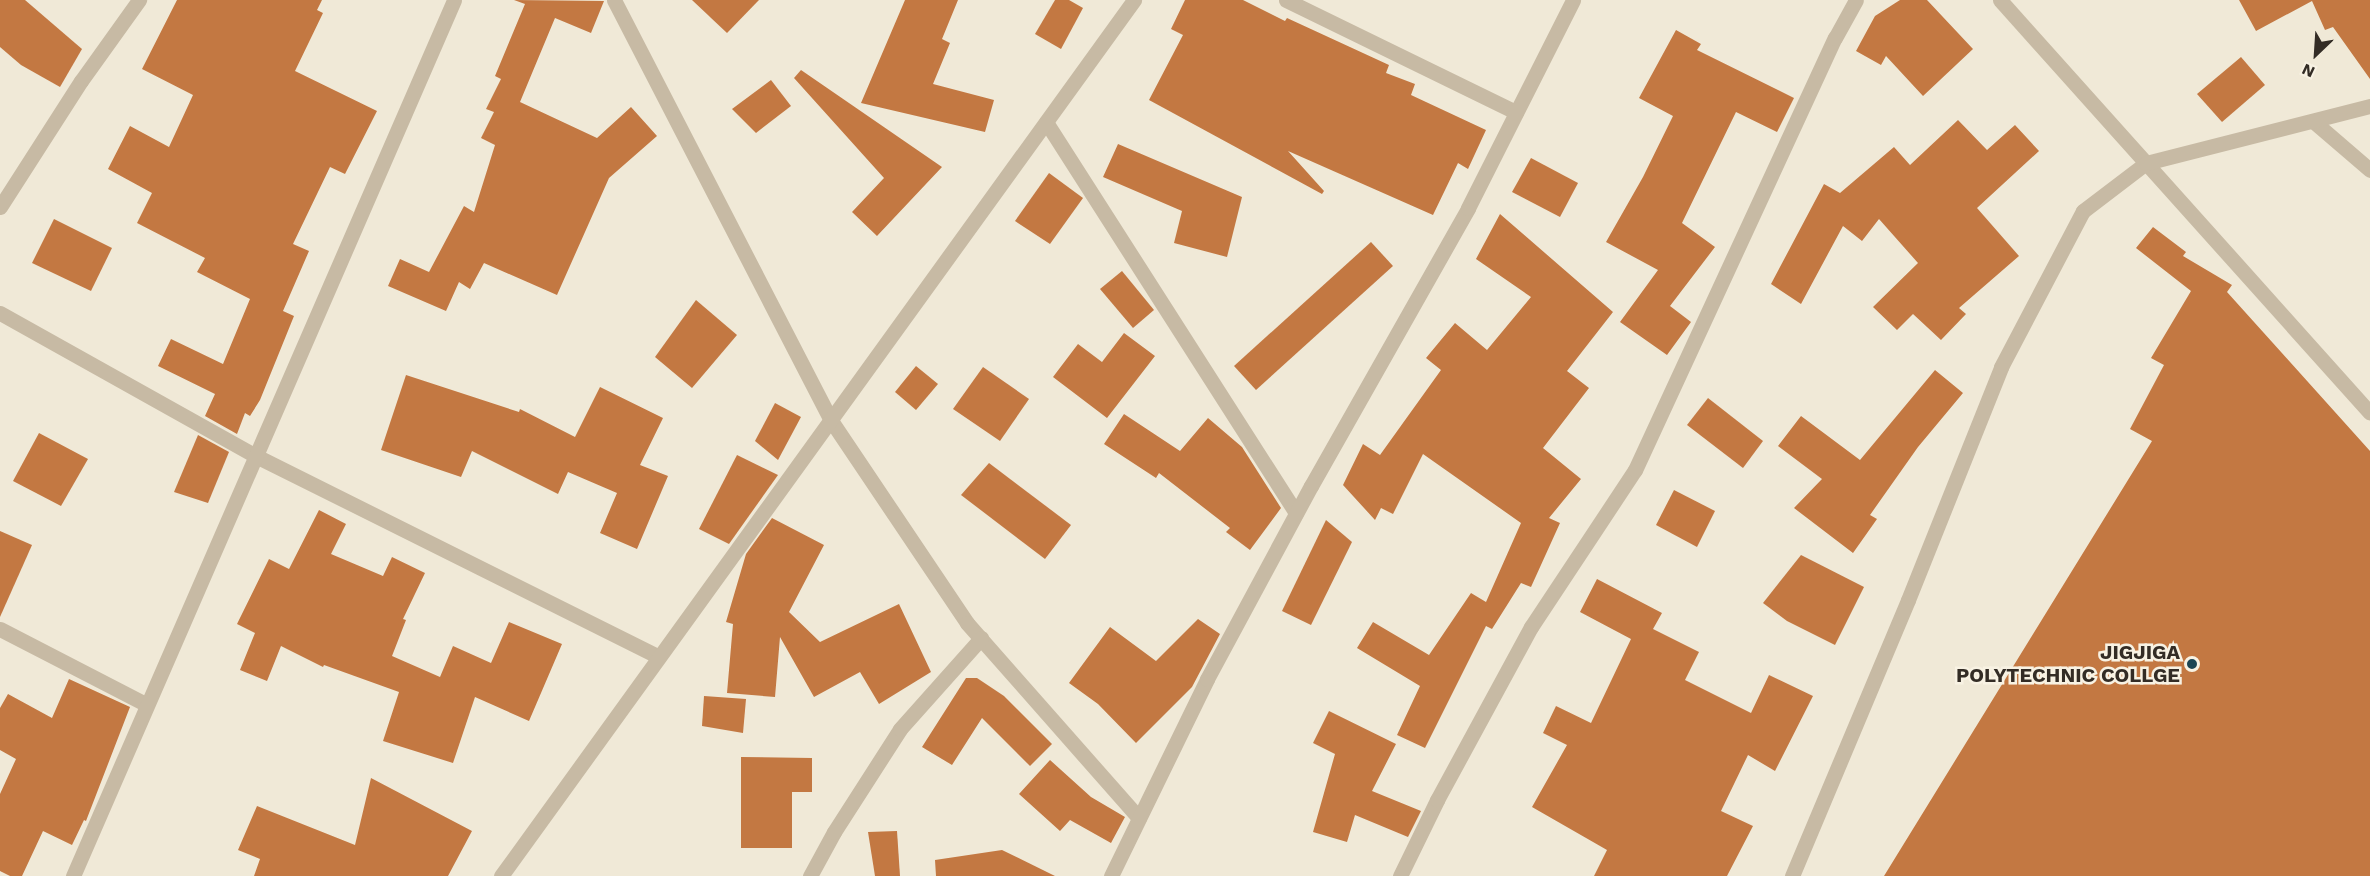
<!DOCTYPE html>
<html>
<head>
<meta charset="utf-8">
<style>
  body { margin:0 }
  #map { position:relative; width:2370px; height:876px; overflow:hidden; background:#f0e9d7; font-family:"Work Sans",sans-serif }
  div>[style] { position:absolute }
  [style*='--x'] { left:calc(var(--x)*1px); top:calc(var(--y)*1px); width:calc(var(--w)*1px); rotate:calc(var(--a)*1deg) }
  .building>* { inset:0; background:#c37842 }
  .minor>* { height:15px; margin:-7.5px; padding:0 7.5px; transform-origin:7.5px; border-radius:7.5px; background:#c7baa4 }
  .dots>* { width:16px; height:16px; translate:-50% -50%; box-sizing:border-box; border:3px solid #f8f2e3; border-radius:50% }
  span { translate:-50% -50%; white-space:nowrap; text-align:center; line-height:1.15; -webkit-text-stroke:5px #f8f2e3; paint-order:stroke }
  .poi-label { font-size:20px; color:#332c25; font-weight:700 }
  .right { translate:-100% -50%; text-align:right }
  .north { position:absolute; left:2286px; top:24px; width:60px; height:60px; -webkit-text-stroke:4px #f8f2e3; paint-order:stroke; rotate:205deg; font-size:16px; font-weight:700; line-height:24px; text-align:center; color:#332c25 }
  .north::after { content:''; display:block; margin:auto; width:21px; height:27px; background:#332c25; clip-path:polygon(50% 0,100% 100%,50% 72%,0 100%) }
</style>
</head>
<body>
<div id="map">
  <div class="building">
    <i style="clip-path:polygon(0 0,25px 0,82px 49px,60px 87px,21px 65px,0 47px)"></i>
    <i style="clip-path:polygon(177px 0,322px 0,317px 10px,323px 13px,295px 71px,377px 111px,345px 174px,330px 167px,293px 244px,309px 251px,283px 311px,294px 316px,260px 400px,250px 416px,245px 413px,237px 434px,205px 416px,215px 394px,158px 366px,171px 339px,223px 364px,250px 299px,197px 272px,205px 258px,137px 223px,152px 193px,108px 169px,130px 126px,169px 147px,193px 95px,142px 69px)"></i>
    <i style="clip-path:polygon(514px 0,604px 1px,591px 33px,555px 18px,520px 102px,597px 138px,631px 107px,657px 136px,609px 178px,557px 295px,484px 263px,470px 289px,459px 282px,446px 311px,388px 286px,400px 259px,429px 272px,464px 206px,474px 212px,495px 145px,481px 138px,494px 112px,486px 109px,501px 79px,495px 76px,525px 4px)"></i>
    <i style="clip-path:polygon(692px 0,759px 0,727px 33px)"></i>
    <i style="clip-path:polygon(905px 0,958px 0,942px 39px,950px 43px,933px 84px,994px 100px,985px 132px,861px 103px)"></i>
    <i style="clip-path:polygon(1055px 0,1069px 0,1083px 8px,1061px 49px,1035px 34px)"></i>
    <i style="clip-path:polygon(1185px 0,1243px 0,1285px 21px,1287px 18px,1389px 65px,1386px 73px,1415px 84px,1411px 95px,1486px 130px,1468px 169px,1458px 163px,1433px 215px,1288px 151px,1324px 191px,1322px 194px,1149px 100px,1183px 35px,1171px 29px)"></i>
    <i style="clip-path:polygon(1900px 0,1927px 0,1973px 49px,1923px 96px,1886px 56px,1881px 65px,1856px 51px,1875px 16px)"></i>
    <i style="clip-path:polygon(2239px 0,2370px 0,2370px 79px,2333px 27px,2325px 30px,2312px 1px,2256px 31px)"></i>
    <i style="clip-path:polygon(1676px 30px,1701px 44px,1697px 50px,1794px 98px,1777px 132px,1736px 112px,1682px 223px,1715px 247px,1670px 306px,1691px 322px,1667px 355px,1620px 322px,1658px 270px,1606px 242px,1643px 177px,1673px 116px,1639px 98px)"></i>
    <i style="clip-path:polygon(2241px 57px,2265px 85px,2222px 122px,2197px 94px)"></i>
    <i style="clip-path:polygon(801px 70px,942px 167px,877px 236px,852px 212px,884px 178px,794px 78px)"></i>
    <i style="clip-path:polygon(771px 80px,791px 106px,756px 133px,732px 109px)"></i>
    <i style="clip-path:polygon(1958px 120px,1987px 150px,2015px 125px,2039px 151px,1977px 208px,2019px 256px,1959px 308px,1966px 314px,1941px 340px,1913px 314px,1897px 330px,1873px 307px,1918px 263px,1879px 219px,1862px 241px,1843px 226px,1801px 304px,1771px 284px,1824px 184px,1840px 193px,1894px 147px,1910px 165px)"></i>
    <i style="clip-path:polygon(1118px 144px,1242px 197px,1227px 257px,1174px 243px,1182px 211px,1103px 177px)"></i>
    <i style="clip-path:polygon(1531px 158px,1578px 183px,1560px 217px,1512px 192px)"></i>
    <i style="clip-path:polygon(1049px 173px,1083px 198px,1050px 244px,1015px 221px)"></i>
    <i style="clip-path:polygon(1500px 214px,1613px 312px,1567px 371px,1589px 388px,1543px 448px,1581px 479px,1549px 518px,1560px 523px,1531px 587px,1521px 583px,1492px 629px,1486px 626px,1425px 748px,1397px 735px,1420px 686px,1357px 648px,1373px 622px,1429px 655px,1471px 593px,1486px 602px,1521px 523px,1423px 454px,1393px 514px,1381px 508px,1375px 520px,1343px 485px,1363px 444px,1380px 455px,1441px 370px,1426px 358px,1455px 323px,1487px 350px,1531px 297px,1476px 259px)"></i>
    <i style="clip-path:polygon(54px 219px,112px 248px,91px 291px,32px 263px)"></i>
    <i style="clip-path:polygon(2153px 227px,2186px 252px,2183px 256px,2232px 285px,2227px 292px,2370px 451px,2370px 876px,1884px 876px,2152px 441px,2130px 429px,2164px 365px,2151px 358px,2191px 291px,2136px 248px)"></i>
    <i style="clip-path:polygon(1371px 242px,1393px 266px,1256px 390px,1234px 366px)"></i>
    <i style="clip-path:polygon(1122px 271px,1154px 310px,1133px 328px,1100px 289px)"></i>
    <i style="clip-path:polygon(696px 300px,737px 335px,692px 388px,655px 357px)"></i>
    <i style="clip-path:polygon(1124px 333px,1155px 356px,1107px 418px,1053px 377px,1078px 344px,1102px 362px)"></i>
    <i style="clip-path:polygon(916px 366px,938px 384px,916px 410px,895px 392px)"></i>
    <i style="clip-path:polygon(983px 367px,1029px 399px,1000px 441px,953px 409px)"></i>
    <i style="clip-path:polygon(1935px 370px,1963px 393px,1918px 447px,1870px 515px,1877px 519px,1853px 553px,1794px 508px,1822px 479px,1778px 446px,1801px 416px,1860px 460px)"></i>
    <i style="clip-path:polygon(406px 375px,519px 412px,520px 409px,575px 437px,600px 387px,663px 418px,640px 465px,668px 476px,637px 549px,600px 533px,617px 493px,568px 472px,558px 494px,472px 451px,461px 477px,381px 450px)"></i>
    <i style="clip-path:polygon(1708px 398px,1763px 441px,1743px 468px,1687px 425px)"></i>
    <i style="clip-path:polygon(775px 403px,801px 417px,778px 460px,755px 441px)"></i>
    <i style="clip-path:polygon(1124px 414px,1180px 451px,1208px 418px,1242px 447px,1281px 508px,1250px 550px,1226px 532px,1230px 528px,1159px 473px,1156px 478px,1104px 444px)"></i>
    <i style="clip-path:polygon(39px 433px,88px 459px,61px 506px,13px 481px)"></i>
    <i style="clip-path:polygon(198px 435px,229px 452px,208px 503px,174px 492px)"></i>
    <i style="clip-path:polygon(737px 455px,778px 475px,729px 544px,699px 529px)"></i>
    <i style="clip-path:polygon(989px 463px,1071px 525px,1045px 559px,961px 495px)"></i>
    <i style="clip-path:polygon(1674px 490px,1715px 511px,1697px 547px,1656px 525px)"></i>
    <i style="clip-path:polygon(319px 510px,346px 524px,331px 554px,383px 576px,392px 557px,425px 573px,403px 619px,406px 620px,392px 656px,440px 677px,453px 646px,491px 663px,509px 622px,562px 644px,529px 721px,475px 697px,453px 763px,383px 741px,399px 692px,324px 665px,323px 667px,281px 646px,267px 681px,240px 670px,255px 633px,237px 624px,269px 559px,289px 569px)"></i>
    <i style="clip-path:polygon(772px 518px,824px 545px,789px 612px,820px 642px,899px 604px,931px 672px,879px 704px,860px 672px,814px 697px,780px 637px,775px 697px,727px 693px,733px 624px,726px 622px,746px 554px)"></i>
    <i style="clip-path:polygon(1326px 520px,1352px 542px,1311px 625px,1282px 611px)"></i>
    <i style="clip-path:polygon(0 531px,32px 545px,0 617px)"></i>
    <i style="clip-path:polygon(1801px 555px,1864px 587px,1835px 645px,1787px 621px,1763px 603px)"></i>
    <i style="clip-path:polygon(1597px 579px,1662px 613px,1653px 629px,1699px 652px,1685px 680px,1751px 713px,1769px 675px,1813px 696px,1775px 771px,1748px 755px,1721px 811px,1753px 826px,1727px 876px,1594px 876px,1607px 850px,1532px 807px,1567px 745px,1543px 733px,1556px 706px,1591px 723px,1631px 639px,1580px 612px)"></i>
    <i style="clip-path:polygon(1198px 619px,1220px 634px,1192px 687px,1136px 743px,1098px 704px,1069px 683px,1110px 627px,1156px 661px)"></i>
    <i style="clip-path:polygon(966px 678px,977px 678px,1004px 696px,1052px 744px,1030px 766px,982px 718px,952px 765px,922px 747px)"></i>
    <i style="clip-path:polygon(69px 679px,130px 707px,86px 821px,84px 820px,72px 845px,43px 831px,22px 876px,10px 876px,0 871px,0 794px,16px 759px,0 750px,0 708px,8px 694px,52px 718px)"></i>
    <i style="clip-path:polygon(704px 696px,746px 699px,743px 733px,702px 726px)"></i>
    <i style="clip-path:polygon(1329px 711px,1396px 744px,1372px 791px,1421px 811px,1408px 837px,1355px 815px,1347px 842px,1313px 832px,1335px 754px,1313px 743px)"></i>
    <i style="clip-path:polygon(741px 757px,812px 758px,812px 792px,792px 792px,792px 848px,741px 848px)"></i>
    <i style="clip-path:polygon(1050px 760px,1091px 797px,1125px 817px,1111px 843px,1070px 820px,1060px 831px,1019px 794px)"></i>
    <i style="clip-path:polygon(371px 778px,472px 831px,448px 876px,254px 876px,260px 859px,238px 850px,257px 806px,355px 845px)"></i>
    <i style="clip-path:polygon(897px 831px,900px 876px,875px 876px,868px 832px)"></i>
    <i style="clip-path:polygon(1002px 850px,1055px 876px,936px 876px,935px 860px)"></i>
  </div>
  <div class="minor">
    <i style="--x:614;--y:0;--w:471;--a:62.7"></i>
    <i style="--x:830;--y:419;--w:246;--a:56.1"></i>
    <i style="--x:967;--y:623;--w:260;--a:48.6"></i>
    <i style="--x:1286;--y:0;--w:256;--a:26"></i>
    <i style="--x:2000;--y:0;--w:554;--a:48.14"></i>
    <i style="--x:2313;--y:121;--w:75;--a:40.7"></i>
    <i style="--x:1046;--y:122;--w:464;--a:57.4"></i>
    <i style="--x:0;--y:207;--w:150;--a:-57.3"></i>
    <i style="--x:81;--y:81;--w:100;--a:-54.4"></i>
    <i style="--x:0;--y:313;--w:293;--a:29.2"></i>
    <i style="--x:256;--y:456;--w:450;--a:26.5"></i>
    <i style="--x:0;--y:629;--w:165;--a:27.3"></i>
    <i style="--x:73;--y:876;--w:955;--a:-66.49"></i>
    <i style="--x:501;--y:876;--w:1081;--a:-54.15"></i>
    <i style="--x:810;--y:876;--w:50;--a:-61.4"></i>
    <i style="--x:834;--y:832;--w:122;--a:-57.3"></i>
    <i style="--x:900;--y:729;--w:122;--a:-48.3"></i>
    <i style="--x:1111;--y:876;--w:219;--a:-64"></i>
    <i style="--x:1207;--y:679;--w:219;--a:-61.7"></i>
    <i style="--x:1311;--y:486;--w:319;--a:-60.5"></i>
    <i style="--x:1468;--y:208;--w:233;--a:-63.2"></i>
    <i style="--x:1400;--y:876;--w:85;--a:-64"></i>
    <i style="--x:1437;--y:800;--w:197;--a:-61.5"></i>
    <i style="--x:1531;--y:627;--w:188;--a:-56.5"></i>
    <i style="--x:1635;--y:470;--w:476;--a:-65.2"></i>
    <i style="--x:1835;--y:38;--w:43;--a:-61.1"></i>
    <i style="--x:1792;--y:876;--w:299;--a:-67.2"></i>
    <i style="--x:1908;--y:600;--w:251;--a:-68.2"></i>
    <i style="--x:2001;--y:367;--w:176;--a:-62.3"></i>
    <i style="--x:2083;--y:211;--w:79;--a:-37.3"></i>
    <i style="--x:2146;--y:163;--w:231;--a:-14.3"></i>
  </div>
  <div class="dots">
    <i style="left:2192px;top:664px;background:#1c4553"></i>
  </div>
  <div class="poi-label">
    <span class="right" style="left:2180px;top:664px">JIGJIGA<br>POLYTECHNIC COLLGE</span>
  </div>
  <div class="north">N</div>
</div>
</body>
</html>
